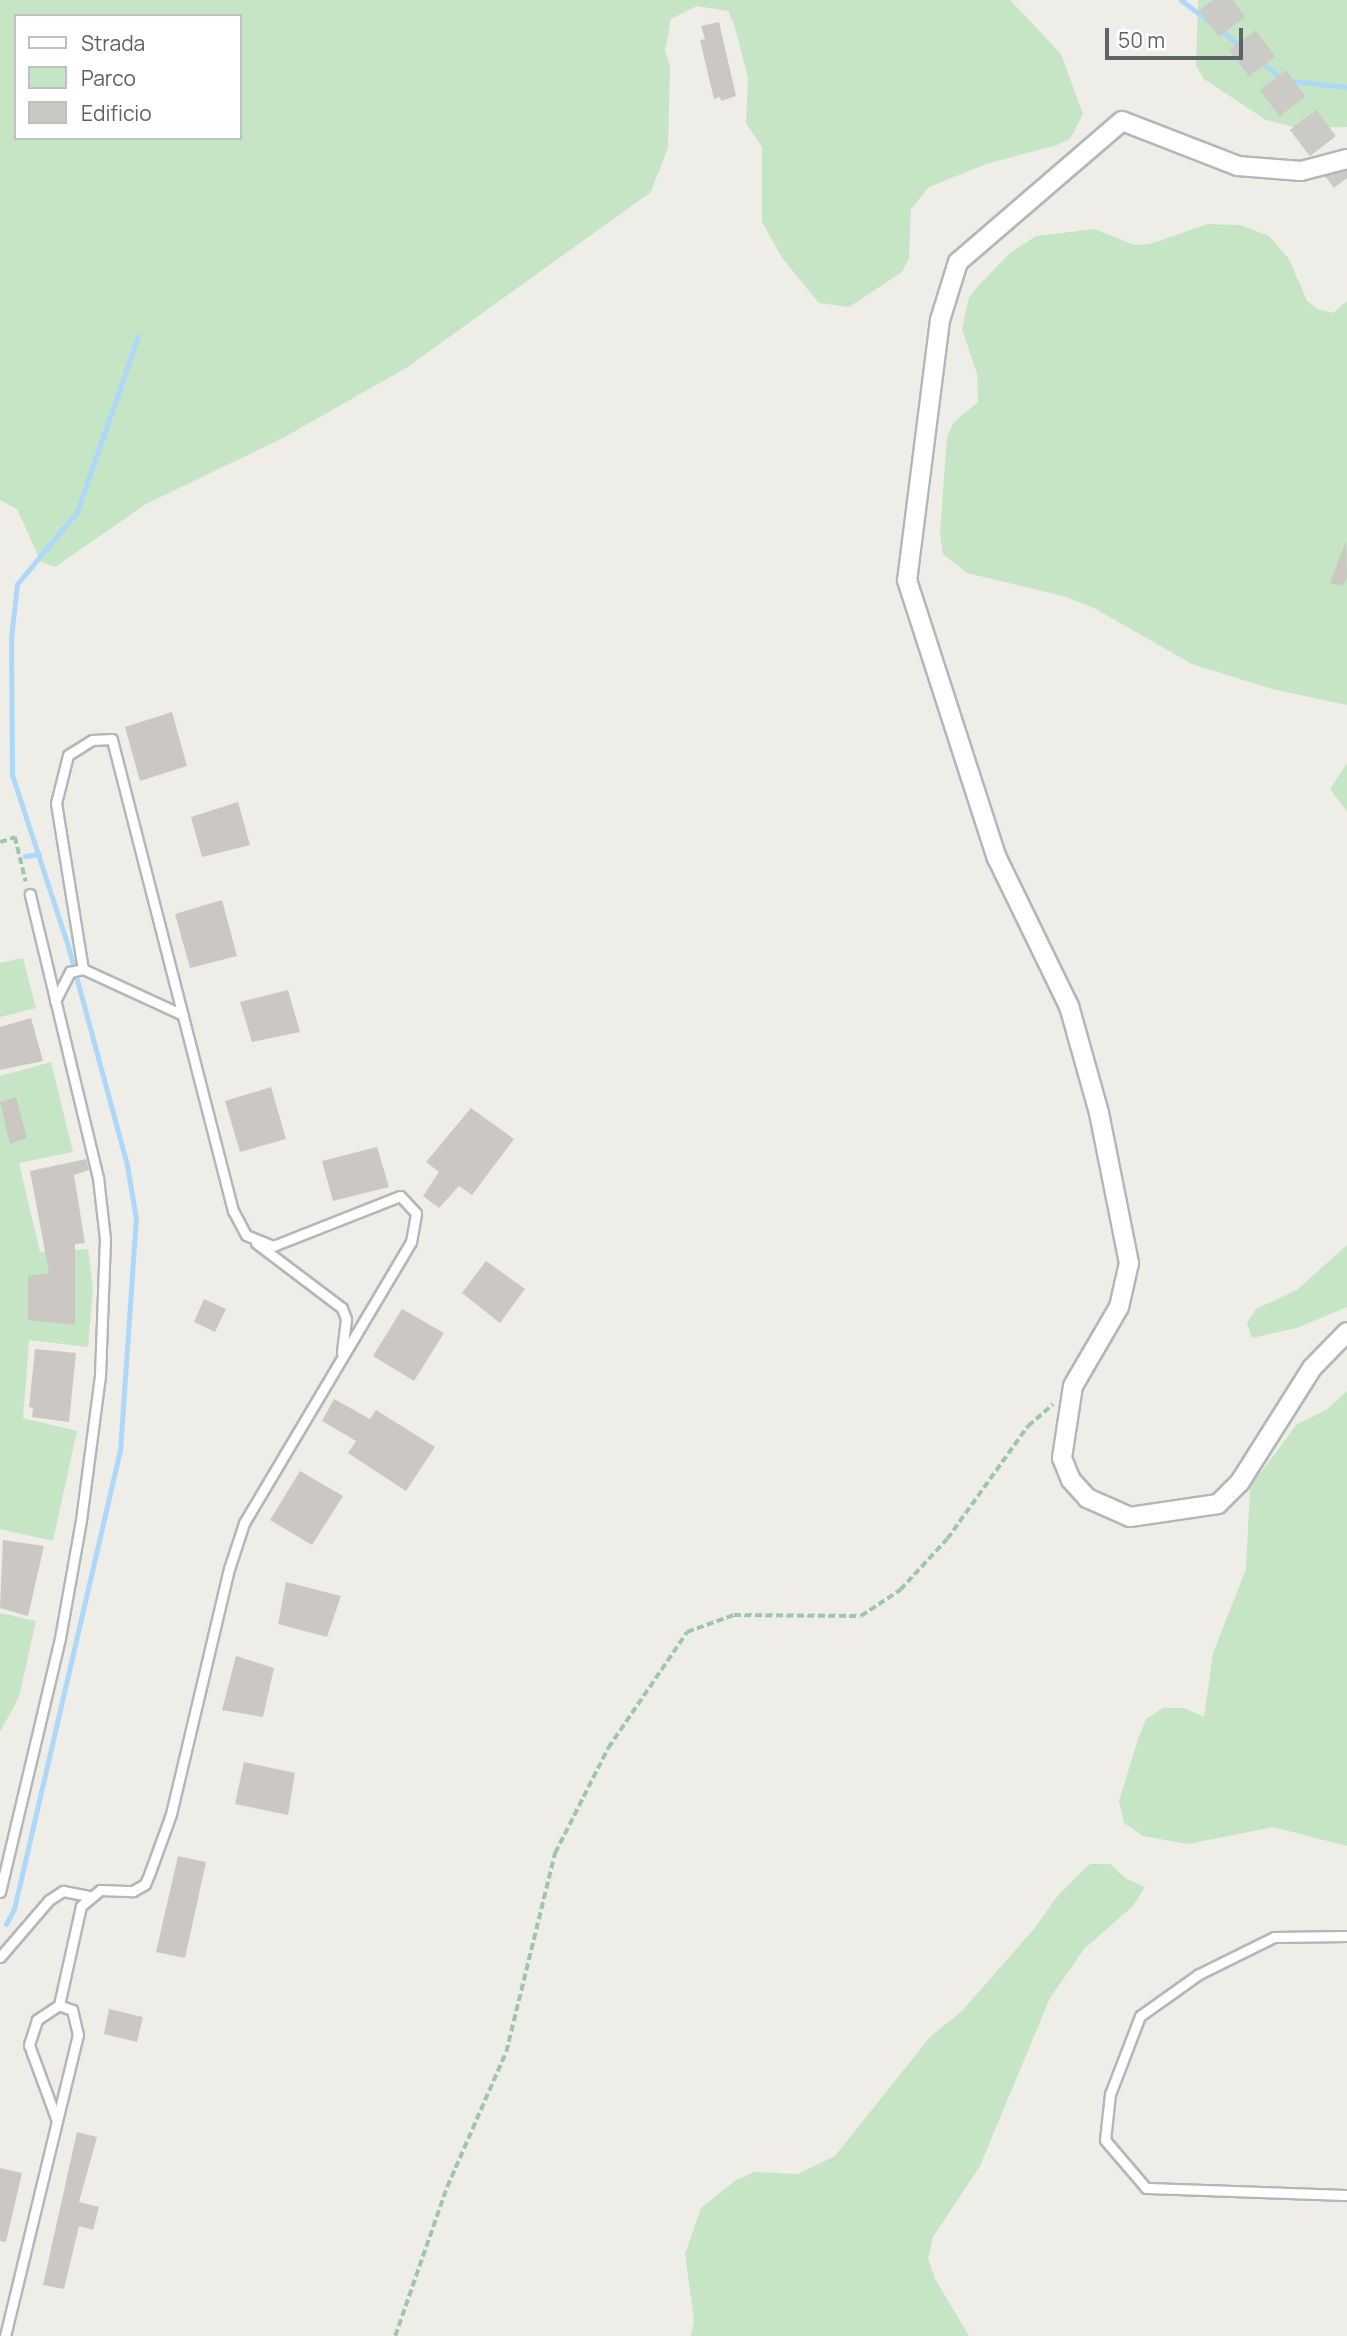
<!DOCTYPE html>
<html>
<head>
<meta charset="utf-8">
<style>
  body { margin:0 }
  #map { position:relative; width:1347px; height:2336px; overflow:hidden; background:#efede7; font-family:Manrope,sans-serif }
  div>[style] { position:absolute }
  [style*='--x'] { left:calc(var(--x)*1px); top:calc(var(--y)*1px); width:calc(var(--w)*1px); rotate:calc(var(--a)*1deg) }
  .green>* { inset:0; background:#c5e5c5 }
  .stream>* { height:5px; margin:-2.5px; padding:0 2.5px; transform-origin:2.5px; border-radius:2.5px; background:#add8f9 }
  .building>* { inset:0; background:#cbc8c4 }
  .highway-tunnel>* { height:33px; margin-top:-16.5px; transform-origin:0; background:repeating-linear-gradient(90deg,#cbcac7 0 33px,transparent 0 50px) }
  .path>* { height:3.5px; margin-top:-1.75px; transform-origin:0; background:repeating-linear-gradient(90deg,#9ec6aa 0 7px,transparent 0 10.5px) }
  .roads { filter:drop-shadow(2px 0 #b4b7ba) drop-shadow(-2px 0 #b4b7ba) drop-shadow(0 2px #b4b7ba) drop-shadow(0 -2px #b4b7ba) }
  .lane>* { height:9px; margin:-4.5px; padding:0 4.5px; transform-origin:4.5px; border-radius:4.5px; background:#fff }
  .street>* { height:18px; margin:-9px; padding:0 9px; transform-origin:9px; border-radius:9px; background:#fff }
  span { translate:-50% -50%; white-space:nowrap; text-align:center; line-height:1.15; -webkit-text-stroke:5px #fff; paint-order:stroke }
  .legend { position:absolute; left:14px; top:14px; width:228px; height:126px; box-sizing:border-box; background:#fff; border:2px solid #bfc0c2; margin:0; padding:9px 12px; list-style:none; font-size:21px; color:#5e6266 }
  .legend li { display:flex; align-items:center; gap:14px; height:35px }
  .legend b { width:35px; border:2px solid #bfc0c2 }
  .scale { position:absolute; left:1105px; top:28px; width:138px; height:32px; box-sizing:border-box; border:4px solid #5e6266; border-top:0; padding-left:9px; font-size:21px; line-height:24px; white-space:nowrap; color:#5e6266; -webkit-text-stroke:5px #fff; paint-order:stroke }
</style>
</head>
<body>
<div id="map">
  <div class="green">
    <i style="clip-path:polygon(evenodd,0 0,1010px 0,1061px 54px,1083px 114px,1070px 139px,1057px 145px,986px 164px,929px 187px,911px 209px,909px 258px,902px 272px,849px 307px,819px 303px,783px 259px,762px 222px,762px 147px,746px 123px,748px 78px,734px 24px,728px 11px,697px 6px,671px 19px,665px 51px,670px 67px,668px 147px,651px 192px,406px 368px,283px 438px,146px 504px,55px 567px,41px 562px,17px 509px,0 500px,0 0,16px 16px,240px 16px,240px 138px,16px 138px,16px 16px)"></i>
    <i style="clip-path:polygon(1198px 0,1347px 0,1347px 127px,1297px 128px,1266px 120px,1204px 79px,1196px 66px)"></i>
    <i style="clip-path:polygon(1208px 224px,1240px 225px,1269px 236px,1289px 259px,1307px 301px,1318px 309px,1333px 313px,1347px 301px,1347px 705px,1272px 689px,1192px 664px,1094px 608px,1063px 596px,967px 573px,943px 554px,940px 533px,947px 437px,954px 422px,978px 402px,977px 374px,962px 329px,969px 297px,978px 286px,1009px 254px,1036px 236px,1095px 229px,1134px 245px,1150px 244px)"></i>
    <i style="clip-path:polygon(1347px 763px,1347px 812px,1330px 789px)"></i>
    <i style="clip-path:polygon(23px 958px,36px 1008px,0 1017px,0 963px)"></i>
    <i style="clip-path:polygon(51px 1062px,73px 1152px,19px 1163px,40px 1252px,88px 1249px,93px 1288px,88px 1347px,29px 1340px,23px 1418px,77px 1431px,53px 1541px,0 1529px,0 1076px)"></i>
    <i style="clip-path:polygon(1347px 1245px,1347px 1307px,1297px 1328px,1252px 1338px,1247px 1323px,1256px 1309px,1297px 1290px)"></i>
    <i style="clip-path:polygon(1347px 1391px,1347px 1846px,1273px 1827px,1188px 1844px,1143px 1836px,1124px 1823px,1119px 1801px,1138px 1739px,1146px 1719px,1163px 1708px,1184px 1708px,1204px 1717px,1213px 1653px,1246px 1569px,1250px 1487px,1297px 1424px,1326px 1410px)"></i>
    <i style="clip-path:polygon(0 1613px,36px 1621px,19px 1697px,0 1732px)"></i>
    <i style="clip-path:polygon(1090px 1864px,1111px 1864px,1125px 1878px,1145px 1887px,1133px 1906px,1084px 1949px,1050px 1998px,980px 2166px,933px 2237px,928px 2258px,935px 2279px,969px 2336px,691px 2336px,694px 2320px,685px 2254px,701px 2208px,736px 2180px,755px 2172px,798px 2174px,835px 2156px,930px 2037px,962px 2011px,1034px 1929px,1059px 1894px)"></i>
  </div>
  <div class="stream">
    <i style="--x:1181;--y:0;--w:130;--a:37.8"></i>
    <i style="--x:1284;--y:80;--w:63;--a:6.3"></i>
    <i style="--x:25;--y:856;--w:14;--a:-8"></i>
    <i style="--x:6;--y:1924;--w:17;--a:-62"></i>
    <i style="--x:14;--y:1909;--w:470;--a:-77"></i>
    <i style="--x:120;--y:1451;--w:233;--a:-86.1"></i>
    <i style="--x:136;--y:1219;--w:55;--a:-99.5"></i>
    <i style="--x:127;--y:1165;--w:230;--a:-105.1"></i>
    <i style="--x:67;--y:943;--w:177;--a:-108.1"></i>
    <i style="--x:12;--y:775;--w:137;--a:-90.4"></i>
    <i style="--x:11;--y:638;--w:54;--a:-83.7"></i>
    <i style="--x:17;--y:584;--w:94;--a:-50.2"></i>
    <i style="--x:77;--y:512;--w:186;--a:-70.9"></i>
  </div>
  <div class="building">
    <i style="clip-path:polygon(719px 22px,736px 96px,721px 101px,720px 97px,714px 99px,700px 40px,705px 39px,701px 26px)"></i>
    <i style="clip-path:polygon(1346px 541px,1347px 577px,1343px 586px,1330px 583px)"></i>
    <i style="clip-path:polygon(172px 712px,187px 766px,140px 781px,125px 727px)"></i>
    <i style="clip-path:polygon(238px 802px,250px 845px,202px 857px,191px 817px)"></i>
    <i style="clip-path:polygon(222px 900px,237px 956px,190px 968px,175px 914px)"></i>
    <i style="clip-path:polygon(288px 990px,300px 1032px,252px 1042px,240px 1002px)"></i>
    <i style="clip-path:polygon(31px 1018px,43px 1061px,0 1070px,0 1027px)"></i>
    <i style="clip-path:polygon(271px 1087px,286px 1139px,240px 1152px,225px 1101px)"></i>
    <i style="clip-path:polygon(16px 1097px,27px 1138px,10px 1144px,0 1102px)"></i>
    <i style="clip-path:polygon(471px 1108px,514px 1139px,472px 1195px,459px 1186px,439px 1208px,423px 1196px,439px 1172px,426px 1162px)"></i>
    <i style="clip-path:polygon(377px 1147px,389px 1187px,333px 1201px,322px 1161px)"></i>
    <i style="clip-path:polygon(86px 1159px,89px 1170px,74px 1175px,85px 1243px,75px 1244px,75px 1325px,28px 1320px,28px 1276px,49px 1273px,30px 1171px)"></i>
    <i style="clip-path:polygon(486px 1261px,525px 1289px,500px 1323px,462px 1293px)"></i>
    <i style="clip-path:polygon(204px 1299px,226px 1309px,215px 1332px,194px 1322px)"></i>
    <i style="clip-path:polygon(402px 1309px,444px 1333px,414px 1381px,373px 1356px)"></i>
    <i style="clip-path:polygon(35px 1349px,76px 1353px,69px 1422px,32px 1417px,33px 1408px,29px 1407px)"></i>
    <i style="clip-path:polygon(334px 1399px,370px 1419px,376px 1410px,435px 1447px,406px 1491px,348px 1453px,356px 1441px,322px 1421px)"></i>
    <i style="clip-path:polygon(300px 1471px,343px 1496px,312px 1545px,270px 1520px)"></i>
    <i style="clip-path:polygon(3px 1540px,44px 1546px,28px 1616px,0 1608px)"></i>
    <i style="clip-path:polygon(286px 1582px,341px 1596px,327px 1637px,278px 1624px)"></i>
    <i style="clip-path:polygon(236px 1656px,274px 1668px,263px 1717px,222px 1710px)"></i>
    <i style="clip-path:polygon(244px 1762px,295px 1773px,288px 1815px,235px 1804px)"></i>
    <i style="clip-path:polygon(178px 1856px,206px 1862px,185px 1958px,156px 1952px)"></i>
    <i style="clip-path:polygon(109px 2009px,143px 2017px,137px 2042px,104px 2034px)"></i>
    <i style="clip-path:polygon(77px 2132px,97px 2137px,79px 2202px,99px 2207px,93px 2230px,79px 2226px,64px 2289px,43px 2285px)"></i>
    <i style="clip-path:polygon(0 2168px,22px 2173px,6px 2242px,0 2241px)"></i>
  </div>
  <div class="highway-tunnel">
    <i style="--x:1212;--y:0;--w:223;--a:52.7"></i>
  </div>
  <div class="path">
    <i style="--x:0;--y:842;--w:16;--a:-18"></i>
    <i style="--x:15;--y:837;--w:46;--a:76.3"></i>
    <i style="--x:395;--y:2336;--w:158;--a:-70.8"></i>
    <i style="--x:447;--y:2187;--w:147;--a:-66.4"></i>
    <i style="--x:506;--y:2052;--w:205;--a:-76.2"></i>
    <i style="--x:555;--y:1853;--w:118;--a:-63.2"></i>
    <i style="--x:608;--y:1748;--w:140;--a:-55.7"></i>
    <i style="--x:687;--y:1632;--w:50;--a:-19.9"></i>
    <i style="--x:734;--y:1615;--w:127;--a:0.5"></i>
    <i style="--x:861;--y:1616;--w:47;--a:-33.7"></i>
    <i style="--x:900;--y:1590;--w:69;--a:-47.3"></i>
    <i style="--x:947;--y:1539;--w:139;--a:-54.4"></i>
    <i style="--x:1028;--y:1426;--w:33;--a:-41"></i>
  </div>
  <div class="roads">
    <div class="lane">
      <i style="--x:55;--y:1001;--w:33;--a:-63"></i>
      <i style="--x:70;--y:972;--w:13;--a:-13"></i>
      <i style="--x:83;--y:969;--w:110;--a:24.7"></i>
      <i style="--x:256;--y:1243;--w:108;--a:37.1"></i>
      <i style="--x:342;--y:1308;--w:12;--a:70"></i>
      <i style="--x:346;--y:1319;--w:34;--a:97"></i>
      <i style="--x:0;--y:1892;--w:261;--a:-76.7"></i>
      <i style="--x:60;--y:1638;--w:120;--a:-79.9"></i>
      <i style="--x:81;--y:1520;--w:146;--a:-82.5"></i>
      <i style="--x:100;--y:1375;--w:136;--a:-87.9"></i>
      <i style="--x:105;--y:1239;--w:61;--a:-96.5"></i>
      <i style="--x:98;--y:1178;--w:292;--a:-103.5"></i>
      <i style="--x:1347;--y:1936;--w:73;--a:179.2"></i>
      <i style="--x:1274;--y:1937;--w:84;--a:153.7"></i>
      <i style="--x:1199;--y:1974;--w:72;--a:144.6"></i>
      <i style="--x:1140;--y:2016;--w:84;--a:111"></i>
      <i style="--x:1110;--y:2094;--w:46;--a:96.2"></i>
      <i style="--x:1105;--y:2140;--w:63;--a:49.5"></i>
      <i style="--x:1146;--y:2188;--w:201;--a:2"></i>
      <i style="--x:0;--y:1957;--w:75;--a:-49.3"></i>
      <i style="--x:49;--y:1900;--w:17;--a:-33"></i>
      <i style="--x:63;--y:1891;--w:25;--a:11"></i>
      <i style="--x:59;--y:2005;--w:101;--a:-77.5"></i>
      <i style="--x:81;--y:1906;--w:25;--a:-40"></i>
      <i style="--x:100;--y:1890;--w:33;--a:2"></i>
      <i style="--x:133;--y:1891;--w:14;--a:-30"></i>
      <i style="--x:145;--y:1884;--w:13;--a:-67"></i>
      <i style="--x:150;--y:1872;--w:62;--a:-70.1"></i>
      <i style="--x:171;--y:1814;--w:252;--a:-76.7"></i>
      <i style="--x:229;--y:1569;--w:48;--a:-71.9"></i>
      <i style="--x:244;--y:1523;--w:327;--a:-59.3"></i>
      <i style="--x:411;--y:1242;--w:29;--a:-80"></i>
      <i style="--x:416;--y:1213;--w:23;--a:-133"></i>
      <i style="--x:400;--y:1196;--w:136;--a:158.5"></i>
      <i style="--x:273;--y:1246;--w:29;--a:-158"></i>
      <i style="--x:246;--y:1235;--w:27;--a:-118"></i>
      <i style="--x:233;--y:1211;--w:487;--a:-104.4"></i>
      <i style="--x:112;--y:739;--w:20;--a:177"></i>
      <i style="--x:92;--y:740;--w:28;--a:148"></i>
      <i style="--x:68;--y:755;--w:49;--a:104"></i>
      <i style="--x:56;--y:803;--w:168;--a:80.8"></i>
      <i style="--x:5;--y:2336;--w:310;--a:-76.4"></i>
      <i style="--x:78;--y:2035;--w:26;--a:-103"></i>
      <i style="--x:72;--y:2010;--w:14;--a:-159"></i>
      <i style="--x:59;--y:2005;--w:27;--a:146"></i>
      <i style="--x:37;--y:2020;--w:26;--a:108"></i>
      <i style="--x:29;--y:2045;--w:81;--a:69.8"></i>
    </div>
    <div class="street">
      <i style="--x:1347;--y:159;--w:48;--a:165.4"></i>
      <i style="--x:1301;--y:171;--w:63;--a:-175.5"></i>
      <i style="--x:1238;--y:166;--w:124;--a:-158.8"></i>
      <i style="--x:1122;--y:121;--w:216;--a:139.3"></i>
      <i style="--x:958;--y:262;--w:61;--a:107.2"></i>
      <i style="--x:940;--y:320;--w:262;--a:97.2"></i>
      <i style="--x:907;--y:580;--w:292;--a:72.1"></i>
      <i style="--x:997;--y:858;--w:165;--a:64.1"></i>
      <i style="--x:1069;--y:1006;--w:111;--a:74.3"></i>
      <i style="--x:1099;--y:1113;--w:153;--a:78.7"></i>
      <i style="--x:1129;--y:1263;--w:45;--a:102.8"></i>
      <i style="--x:1119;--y:1307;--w:91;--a:120.2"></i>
      <i style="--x:1073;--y:1386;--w:73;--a:98.7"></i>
      <i style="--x:1062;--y:1458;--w:24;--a:68"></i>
      <i style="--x:1071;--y:1480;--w:24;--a:48"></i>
      <i style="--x:1087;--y:1498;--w:47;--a:23.8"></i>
      <i style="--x:1130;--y:1517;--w:89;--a:-8.4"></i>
      <i style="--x:1218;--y:1504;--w:31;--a:-45"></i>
      <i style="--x:1240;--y:1482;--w:135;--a:-57.7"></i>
      <i style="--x:1312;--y:1368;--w:50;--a:-45.8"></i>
    </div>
  </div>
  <ul class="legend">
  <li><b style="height:9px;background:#fff"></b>Strada</li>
  <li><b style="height:19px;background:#c5e5c5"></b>Parco</li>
  <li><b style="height:19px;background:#cbc8c4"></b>Edificio</li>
  </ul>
  <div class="scale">50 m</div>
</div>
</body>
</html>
